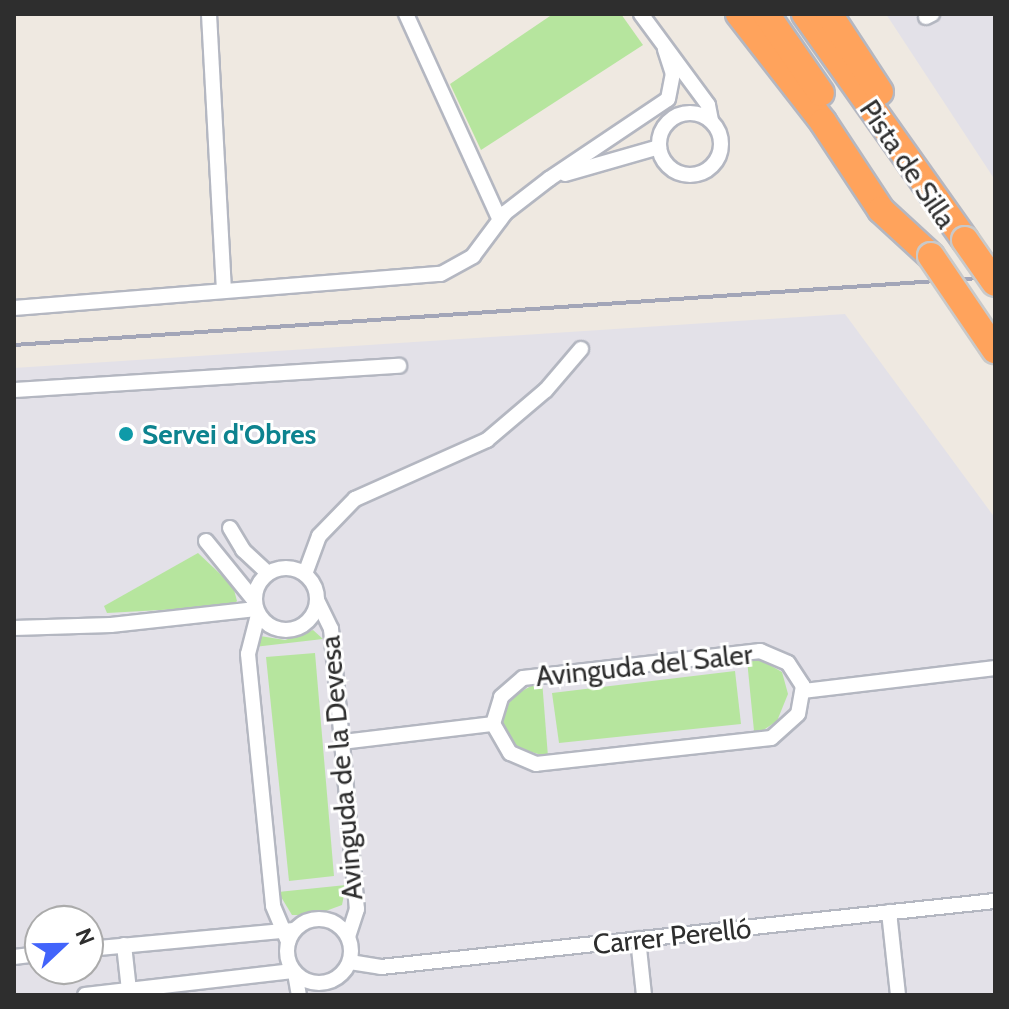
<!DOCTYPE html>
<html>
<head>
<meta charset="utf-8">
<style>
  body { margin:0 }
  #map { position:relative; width:1009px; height:1009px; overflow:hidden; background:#efe9e1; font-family:Cabin,sans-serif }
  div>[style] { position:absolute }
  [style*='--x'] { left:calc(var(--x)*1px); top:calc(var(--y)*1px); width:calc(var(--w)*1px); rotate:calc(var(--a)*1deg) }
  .industrial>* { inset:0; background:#e3e1e8 }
  .green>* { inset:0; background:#b6e59e }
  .roads { filter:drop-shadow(2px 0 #b4b7c1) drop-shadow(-2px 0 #b4b7c1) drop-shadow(0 2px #b4b7c1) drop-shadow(0 -2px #b4b7c1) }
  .street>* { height:14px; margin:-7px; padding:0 7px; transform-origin:7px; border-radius:7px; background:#fff }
  .street>.ring { margin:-7px; padding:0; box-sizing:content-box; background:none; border:14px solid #fff; border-radius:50% }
  .highway>* { height:26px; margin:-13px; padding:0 13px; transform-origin:13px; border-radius:13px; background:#ffa35c }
  .rail>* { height:4px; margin:-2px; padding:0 2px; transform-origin:2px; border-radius:2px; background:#a3a6b8 }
  .bridges { filter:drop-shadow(2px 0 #c9c9c9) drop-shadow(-2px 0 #c9c9c9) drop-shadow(0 2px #c9c9c9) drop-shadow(0 -2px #c9c9c9) }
  .highway-bridge>* { height:26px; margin:-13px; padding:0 13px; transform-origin:13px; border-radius:13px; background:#ffa35c }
  .dots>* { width:22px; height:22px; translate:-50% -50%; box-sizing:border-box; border:4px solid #fff; border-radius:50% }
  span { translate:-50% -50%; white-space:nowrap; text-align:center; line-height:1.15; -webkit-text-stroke:6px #fff; paint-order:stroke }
  .street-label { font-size:28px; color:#2e2e2e }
  .culture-label { font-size:28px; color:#0d838f; font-weight:700 }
  .left { translate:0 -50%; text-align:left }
  .frame { position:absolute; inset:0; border:16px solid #2e2e2e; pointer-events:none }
  .north { position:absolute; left:24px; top:905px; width:80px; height:80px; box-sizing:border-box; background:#fff; border:2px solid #ababab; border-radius:50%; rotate:68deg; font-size:22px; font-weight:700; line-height:32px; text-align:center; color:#2e2e2e }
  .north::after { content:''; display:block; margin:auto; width:28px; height:36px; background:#4264fb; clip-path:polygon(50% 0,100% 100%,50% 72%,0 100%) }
</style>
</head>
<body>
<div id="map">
  <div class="industrial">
    <i style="clip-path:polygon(886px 14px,995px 14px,995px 180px)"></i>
    <i style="clip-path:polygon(evenodd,845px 314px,995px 518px,995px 995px,14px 995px,14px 368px,845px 314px,40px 921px,88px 921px,88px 969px,40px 969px,40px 921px)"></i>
  </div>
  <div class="green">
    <i style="clip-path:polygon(553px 14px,621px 14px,643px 45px,481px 150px,450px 84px)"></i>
    <i style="clip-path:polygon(198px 553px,233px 586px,237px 601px,232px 606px,107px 613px,104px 606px)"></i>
    <i style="clip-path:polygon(313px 630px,323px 639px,254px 647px,260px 636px,285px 640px)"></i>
    <i style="clip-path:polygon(315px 653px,334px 876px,289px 881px,266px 657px)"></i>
    <i style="clip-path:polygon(759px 659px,782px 672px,788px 694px,777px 721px,762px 731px,754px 731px,747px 660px)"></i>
    <i style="clip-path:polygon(735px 671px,741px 724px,559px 743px,552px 693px)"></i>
    <i style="clip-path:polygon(542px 680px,548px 757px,515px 747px,501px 719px,513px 696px)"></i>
    <i style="clip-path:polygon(346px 885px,342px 905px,315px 915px,292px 915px,278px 892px)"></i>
  </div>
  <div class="roads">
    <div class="street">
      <i style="--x:209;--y:14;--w:277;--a:86.9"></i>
      <i style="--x:406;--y:14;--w:226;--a:65.5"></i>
      <i style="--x:641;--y:14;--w:113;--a:53.6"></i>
      <i style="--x:708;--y:105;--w:15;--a:79"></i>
      <i style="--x:926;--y:17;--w:7;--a:-27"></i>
      <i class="ring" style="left:659px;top:113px;width:48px;height:48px"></i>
      <i style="--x:565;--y:174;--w:98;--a:-16"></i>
      <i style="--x:14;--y:308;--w:428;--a:-4.6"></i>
      <i style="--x:441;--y:274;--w:37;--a:-29"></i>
      <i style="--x:473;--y:256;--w:54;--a:-53.3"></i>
      <i style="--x:505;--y:213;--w:56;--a:-37.7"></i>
      <i style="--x:549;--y:179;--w:143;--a:-33.9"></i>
      <i style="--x:668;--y:99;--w:25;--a:-79"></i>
      <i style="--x:673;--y:74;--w:26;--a:-108"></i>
      <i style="--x:14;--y:390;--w:386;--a:-3.6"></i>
      <i style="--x:230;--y:528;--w:26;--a:59"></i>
      <i style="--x:243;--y:550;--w:34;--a:43"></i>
      <i style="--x:206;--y:541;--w:76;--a:50.9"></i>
      <i class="ring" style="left:255px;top:568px;width:48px;height:48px"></i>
      <i style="--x:305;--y:574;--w:40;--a:-69.8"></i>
      <i style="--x:319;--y:536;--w:52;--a:-45.8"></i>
      <i style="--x:355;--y:499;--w:145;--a:-24.1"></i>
      <i style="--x:487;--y:440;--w:77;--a:-40.3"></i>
      <i style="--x:546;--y:390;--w:54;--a:-49.5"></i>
      <i style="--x:317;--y:600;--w:32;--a:64"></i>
      <i style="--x:331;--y:629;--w:114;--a:84.4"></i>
      <i style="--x:342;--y:742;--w:168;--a:84.9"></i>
      <i style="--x:357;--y:909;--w:28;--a:108"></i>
      <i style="--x:258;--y:615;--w:40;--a:104.4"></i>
      <i style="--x:248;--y:654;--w:253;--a:84.3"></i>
      <i style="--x:273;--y:906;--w:39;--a:67"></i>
      <i style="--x:14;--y:628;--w:97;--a:-1.8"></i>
      <i style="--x:111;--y:625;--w:146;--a:-6.3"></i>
      <i style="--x:760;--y:651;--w:30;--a:23"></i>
      <i style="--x:788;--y:663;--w:27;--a:57"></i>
      <i style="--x:803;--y:686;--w:28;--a:100"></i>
      <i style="--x:798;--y:714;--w:36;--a:138"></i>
      <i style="--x:771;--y:738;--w:236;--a:173.7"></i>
      <i style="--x:536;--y:764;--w:28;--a:-157"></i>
      <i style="--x:510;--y:753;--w:34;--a:-120"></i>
      <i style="--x:493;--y:724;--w:28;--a:-73"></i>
      <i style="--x:501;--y:697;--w:29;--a:-41"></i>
      <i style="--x:523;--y:678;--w:239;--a:-6.5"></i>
      <i style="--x:803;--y:691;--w:193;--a:-6.8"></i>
      <i style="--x:342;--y:742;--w:152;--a:-6.8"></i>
      <i style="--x:889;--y:912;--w:83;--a:83.8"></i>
      <i class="ring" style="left:287px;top:919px;width:50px;height:50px"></i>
      <i style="--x:638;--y:939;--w:56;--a:83.9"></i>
      <i style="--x:124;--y:945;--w:45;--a:83.7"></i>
      <i style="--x:88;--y:949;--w:207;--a:-5.3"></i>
      <i style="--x:14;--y:957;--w:26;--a:-7"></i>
      <i style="--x:350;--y:962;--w:31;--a:9"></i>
      <i style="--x:381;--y:967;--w:618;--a:-6.14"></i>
      <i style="--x:295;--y:973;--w:22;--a:80"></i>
      <i style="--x:85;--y:995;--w:209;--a:-6.6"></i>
    </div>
    <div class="highway">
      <i style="--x:739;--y:14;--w:137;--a:52.1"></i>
      <i style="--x:823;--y:122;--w:105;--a:56.6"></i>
      <i style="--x:881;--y:210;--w:68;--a:42.6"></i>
      <i style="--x:766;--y:14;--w:96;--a:55.2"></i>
      <i style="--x:805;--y:14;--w:277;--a:54.7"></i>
      <i style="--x:829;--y:14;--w:93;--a:56.8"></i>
    </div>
  </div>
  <div class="rail">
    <i style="--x:14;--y:345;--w:983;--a:-3.97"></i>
  </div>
  <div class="bridges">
    <div class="highway-bridge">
      <i style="--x:965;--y:240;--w:52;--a:55.1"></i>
      <i style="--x:931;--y:256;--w:114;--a:55.8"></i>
    </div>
  </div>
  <div class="dots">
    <i style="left:126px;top:434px;background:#0f9aa8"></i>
  </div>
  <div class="street-label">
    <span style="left:908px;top:164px;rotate:56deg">Pista de Silla</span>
    <span style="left:644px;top:665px;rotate:-6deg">Avinguda del Saler</span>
    <span style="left:341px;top:768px;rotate:-95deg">Avinguda de la Devesa</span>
    <span style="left:672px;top:936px;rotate:-6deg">Carrer Perelló</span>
  </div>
  <div class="culture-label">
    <span class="left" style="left:142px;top:434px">Servei d'Obres</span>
  </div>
  <div class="frame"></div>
  <div class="north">N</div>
</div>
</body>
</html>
